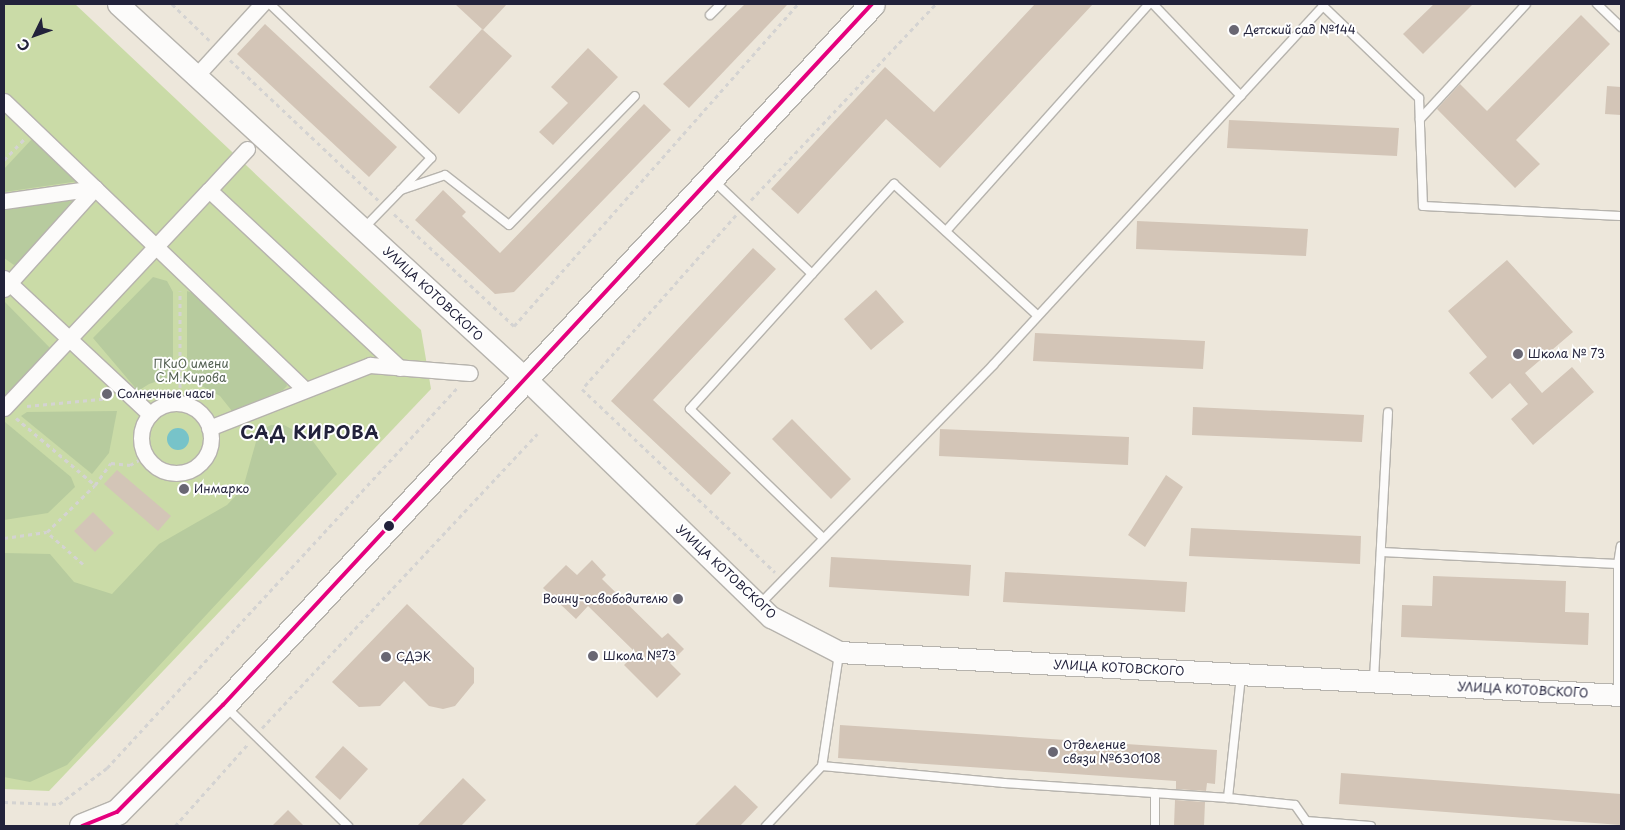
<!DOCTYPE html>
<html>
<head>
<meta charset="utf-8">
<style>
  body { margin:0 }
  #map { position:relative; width:1625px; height:830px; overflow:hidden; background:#ede7db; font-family:"Playpen Sans",sans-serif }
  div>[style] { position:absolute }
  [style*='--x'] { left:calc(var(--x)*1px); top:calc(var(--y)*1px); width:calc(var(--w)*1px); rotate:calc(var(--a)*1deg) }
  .green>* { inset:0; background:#cadba7 }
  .forest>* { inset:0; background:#b7cb9e }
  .water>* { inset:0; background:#77c3c9 }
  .round { border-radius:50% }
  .building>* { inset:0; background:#d3c5b7 }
  .path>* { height:3px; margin-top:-1.5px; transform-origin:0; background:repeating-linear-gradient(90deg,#d4d3d2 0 4px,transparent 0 8px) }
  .roads { filter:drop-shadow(1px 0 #b6b3ad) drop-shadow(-1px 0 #b6b3ad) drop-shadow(0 1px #b6b3ad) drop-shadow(0 -1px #b6b3ad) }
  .lane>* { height:8px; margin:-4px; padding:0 4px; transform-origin:4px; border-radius:4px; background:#fcfbfa }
  .street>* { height:15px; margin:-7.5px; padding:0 7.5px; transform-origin:7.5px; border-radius:7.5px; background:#fcfbfa }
  .street>.ring { margin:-7.5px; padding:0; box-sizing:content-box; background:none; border:15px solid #fcfbfa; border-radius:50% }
  .secondary>* { height:21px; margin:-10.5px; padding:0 10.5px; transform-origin:10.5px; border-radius:10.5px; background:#fcfbfa }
  .primary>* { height:25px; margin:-12.5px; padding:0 12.5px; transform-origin:12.5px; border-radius:12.5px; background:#fcfbfa }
  .bus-1>* { height:4px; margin:-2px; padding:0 2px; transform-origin:2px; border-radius:2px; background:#e5007d }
  .dots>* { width:14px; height:14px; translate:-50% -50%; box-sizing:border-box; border:2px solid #fff; border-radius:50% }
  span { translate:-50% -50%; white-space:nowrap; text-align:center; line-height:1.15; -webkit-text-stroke:4px #fff; paint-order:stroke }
  .poi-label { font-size:12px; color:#22223b }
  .left { translate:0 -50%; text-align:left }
  .right { translate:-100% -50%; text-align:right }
  .street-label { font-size:12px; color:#22223b }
  .park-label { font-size:12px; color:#536052 }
  .district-label { font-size:18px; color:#22223b; font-weight:700; letter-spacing:1px }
  .frame { position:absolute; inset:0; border:5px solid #22223b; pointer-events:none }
  .north { position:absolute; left:10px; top:10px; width:50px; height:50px; -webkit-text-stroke:4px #fff; paint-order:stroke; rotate:228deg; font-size:14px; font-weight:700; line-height:20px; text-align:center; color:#22223b }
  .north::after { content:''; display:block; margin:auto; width:18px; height:22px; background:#22223b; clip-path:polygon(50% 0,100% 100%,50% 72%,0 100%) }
</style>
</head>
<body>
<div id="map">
  <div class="green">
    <i style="clip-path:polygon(4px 4px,75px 4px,421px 330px,431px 389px,49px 791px,4px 789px)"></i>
  </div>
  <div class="forest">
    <i style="clip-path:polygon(32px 139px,79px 181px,4px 192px,4px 169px)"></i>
    <i style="clip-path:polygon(82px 194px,21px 262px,14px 265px,4px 258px,4px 208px)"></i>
    <i style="clip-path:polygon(153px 277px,167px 281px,173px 292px,173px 376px,149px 384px,138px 391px,93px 338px)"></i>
    <i style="clip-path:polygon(187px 291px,200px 296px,285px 380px,287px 386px,283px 390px,232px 411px,220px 396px,187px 378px)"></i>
    <i style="clip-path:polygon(4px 301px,53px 351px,4px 399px)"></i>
    <i style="clip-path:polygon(117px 411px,109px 453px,92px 474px,21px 416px,27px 412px)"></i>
    <i style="clip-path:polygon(5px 422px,71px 477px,75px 487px,48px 513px,4px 520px)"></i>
    <i style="clip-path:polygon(271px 425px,284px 425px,312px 440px,337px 474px,67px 765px,30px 782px,4px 777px,4px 553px,50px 554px,74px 582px,112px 594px,159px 544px,227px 505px,243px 488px,259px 431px)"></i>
  </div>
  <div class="water">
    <i class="round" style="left:167px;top:428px;width:22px;height:22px"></i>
  </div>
  <div class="building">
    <i style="clip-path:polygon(455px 4px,507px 4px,483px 30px)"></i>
    <i style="clip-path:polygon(745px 4px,788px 4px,689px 108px,663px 84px)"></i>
    <i style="clip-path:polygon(1035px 4px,1093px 4px,940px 168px,886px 119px,798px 214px,771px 189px,885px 67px,934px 112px)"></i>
    <i style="clip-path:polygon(1434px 4px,1473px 4px,1423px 54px,1403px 34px)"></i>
    <i style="clip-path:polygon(1581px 15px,1610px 44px,1516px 140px,1540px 164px,1515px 188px,1437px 109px,1460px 84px,1487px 111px)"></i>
    <i style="clip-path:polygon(265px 24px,397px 147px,369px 177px,237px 54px)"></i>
    <i style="clip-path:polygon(482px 29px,512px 56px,459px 114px,429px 87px)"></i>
    <i style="clip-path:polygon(588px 48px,618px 77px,553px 145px,539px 132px,568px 103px,551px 87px)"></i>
    <i style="clip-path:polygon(1607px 86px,1621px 87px,1621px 115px,1605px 114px)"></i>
    <i style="clip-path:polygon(644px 104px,671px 130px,514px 292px,495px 294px,415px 220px,443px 190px,466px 212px,462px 216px,500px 253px)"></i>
    <i style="clip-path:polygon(1229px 120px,1399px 128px,1397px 156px,1227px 148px)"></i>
    <i style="clip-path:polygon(1137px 221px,1308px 229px,1306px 256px,1136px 249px)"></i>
    <i style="clip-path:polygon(753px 248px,776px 269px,653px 400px,731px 473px,711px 495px,611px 401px)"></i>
    <i style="clip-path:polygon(1507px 260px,1573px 332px,1525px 373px,1542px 393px,1572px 367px,1594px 392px,1533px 445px,1511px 419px,1528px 404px,1510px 383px,1492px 399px,1469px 373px,1487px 357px,1448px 311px)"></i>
    <i style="clip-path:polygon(876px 290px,904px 322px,871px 350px,844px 319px)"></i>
    <i style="clip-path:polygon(1035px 333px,1205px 341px,1203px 369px,1033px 361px)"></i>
    <i style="clip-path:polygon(1193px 407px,1364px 415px,1362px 442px,1192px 435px)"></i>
    <i style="clip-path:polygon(792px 419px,851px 479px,831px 499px,772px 439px)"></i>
    <i style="clip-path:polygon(940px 429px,1129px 437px,1128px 465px,939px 456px)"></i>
    <i style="clip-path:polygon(117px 470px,171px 516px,158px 531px,104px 484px)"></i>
    <i style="clip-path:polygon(1166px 475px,1183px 487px,1145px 547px,1128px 535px)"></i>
    <i style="clip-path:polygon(93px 512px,114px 533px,95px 552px,74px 531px)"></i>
    <i style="clip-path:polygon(1191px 528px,1361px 536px,1360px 564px,1189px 556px)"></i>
    <i style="clip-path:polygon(831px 557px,971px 565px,969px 596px,829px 587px)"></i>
    <i style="clip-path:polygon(592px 560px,606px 575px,602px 579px,662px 638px,668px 633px,684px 649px,670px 663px,681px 674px,657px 698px,624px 665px,636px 653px,588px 606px,576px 619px,543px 588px,566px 565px,577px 575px)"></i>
    <i style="clip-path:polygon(1005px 572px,1187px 582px,1185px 612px,1003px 602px)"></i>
    <i style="clip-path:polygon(1433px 576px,1566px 581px,1565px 612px,1589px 613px,1588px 645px,1401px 637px,1402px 605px,1432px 606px)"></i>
    <i style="clip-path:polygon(407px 604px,474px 668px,474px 683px,455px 706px,443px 709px,429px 706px,404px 681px,380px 706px,359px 707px,332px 682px)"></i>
    <i style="clip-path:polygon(840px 725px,1217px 750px,1215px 784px,1207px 783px,1206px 791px,1176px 789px,1176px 781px,838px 758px)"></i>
    <i style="clip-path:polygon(343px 746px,368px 769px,340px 800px,315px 777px)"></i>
    <i style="clip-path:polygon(1341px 773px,1621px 794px,1621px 825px,1339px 804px)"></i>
    <i style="clip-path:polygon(463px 778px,486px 800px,461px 826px,417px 826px)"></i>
    <i style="clip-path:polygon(735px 785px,758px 807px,740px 826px,694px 826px)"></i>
    <i style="clip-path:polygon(1175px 800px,1205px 802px,1204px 826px,1174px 826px)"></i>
    <i style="clip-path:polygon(288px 810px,304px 826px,272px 826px)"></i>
  </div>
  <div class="path">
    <i style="--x:172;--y:4;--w:52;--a:44.2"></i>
    <i style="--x:230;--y:60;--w:204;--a:43.4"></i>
    <i style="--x:4;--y:160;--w:29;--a:-46"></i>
    <i style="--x:751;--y:200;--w:270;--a:-46.7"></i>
    <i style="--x:394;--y:214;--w:164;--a:43"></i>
    <i style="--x:514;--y:326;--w:429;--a:-48.6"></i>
    <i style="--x:736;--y:215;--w:232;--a:131.5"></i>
    <i style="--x:582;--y:389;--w:266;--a:43.5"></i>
    <i style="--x:180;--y:403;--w:112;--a:-90"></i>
    <i style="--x:27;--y:406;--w:84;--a:-5.4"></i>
    <i style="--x:16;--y:418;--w:104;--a:40.3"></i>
    <i style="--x:4;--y:538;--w:43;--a:-7.9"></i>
    <i style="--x:83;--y:564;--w:48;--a:-138.4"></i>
    <i style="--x:47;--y:532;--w:67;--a:-44.4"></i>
    <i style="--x:95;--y:485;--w:27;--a:-54"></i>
    <i style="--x:111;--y:463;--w:19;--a:6"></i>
    <i style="--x:130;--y:465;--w:18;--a:-29"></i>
    <i style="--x:262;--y:728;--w:403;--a:-46.9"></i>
    <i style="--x:4;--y:802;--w:55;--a:2.1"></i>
    <i style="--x:59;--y:804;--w:60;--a:-36.9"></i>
    <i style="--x:107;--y:768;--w:518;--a:-47.35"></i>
    <i style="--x:175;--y:826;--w:110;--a:-48.3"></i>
  </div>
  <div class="roads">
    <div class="lane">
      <i style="--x:270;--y:4;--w:223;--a:43.7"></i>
      <i style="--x:431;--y:158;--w:44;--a:133.2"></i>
      <i style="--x:1153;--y:4;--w:127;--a:46.3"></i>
      <i style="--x:1597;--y:4;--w:33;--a:44"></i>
      <i style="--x:710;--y:15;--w:16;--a:-45"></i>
      <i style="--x:1420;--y:119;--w:156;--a:-47.3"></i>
      <i style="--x:714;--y:181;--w:135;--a:43.5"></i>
      <i style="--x:812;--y:274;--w:182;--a:132.1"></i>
      <i style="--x:690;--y:409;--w:184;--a:44.1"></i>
      <i style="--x:364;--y:228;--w:53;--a:-45.8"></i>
      <i style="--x:401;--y:190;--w:46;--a:-18.8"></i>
      <i style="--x:445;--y:175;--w:81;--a:38"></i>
      <i style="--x:509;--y:225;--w:180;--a:-45.7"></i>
      <i style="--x:946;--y:231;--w:305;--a:-48.2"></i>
      <i style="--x:812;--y:274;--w:122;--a:-47.7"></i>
      <i style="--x:894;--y:184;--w:195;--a:42.5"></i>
      <i style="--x:1381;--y:552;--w:237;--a:2.9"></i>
      <i style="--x:760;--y:604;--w:334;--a:-45.7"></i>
      <i style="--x:993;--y:365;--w:488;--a:-47.4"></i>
      <i style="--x:1323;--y:6;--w:133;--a:43.8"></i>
      <i style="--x:1419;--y:98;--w:108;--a:87.9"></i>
      <i style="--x:1423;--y:206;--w:198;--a:2.9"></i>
      <i style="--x:839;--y:654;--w:113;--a:98.6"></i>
      <i style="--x:822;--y:766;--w:183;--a:5.3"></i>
      <i style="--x:1004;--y:783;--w:225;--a:3.8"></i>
      <i style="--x:1241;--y:676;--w:123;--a:96.1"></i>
      <i style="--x:1228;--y:798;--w:67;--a:6"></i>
      <i style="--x:1295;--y:805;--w:19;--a:55"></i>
      <i style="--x:1306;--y:821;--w:65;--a:4.4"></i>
      <i style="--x:1374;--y:679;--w:267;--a:-87"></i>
      <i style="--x:1618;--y:694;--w:130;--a:-90"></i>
      <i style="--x:1618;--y:564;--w:18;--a:-81"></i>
      <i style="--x:225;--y:706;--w:172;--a:44.3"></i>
      <i style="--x:766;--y:826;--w:82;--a:-47"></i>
      <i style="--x:1155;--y:826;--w:33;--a:-90"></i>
    </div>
    <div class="street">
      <i style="--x:196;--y:76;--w:98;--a:-47.5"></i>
      <i style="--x:4;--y:101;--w:417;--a:43.8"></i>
      <i style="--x:209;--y:190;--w:56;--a:-47.2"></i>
      <i style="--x:4;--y:201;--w:92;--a:-8.1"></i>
      <i style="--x:95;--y:188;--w:136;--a:132"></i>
      <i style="--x:4;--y:278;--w:200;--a:43"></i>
      <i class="ring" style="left:141px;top:403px;width:55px;height:55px"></i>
      <i style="--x:4;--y:408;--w:299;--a:-46.8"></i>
      <i style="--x:209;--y:190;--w:261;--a:43"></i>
      <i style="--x:209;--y:428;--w:173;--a:-21.4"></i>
      <i style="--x:370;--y:365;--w:100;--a:4.6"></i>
    </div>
    <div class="secondary">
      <i style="--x:118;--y:4;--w:553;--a:42.58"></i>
      <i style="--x:525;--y:378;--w:343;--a:44.2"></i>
      <i style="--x:771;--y:617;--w:76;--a:27.2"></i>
      <i style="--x:839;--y:652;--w:783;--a:3.15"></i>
    </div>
    <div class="primary">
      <i style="--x:82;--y:826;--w:38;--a:-22"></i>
      <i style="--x:117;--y:812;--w:151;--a:-45.3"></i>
      <i style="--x:223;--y:705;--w:955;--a:-47.21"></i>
    </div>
  </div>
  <div class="bus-1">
    <i style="--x:82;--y:826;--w:38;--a:-22"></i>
    <i style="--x:117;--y:812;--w:151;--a:-45.3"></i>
    <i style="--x:223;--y:705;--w:955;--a:-47.21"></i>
  </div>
  <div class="dots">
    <i style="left:1234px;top:30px;background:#696773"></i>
    <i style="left:1518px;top:354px;background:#696773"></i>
    <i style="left:107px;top:394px;background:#696773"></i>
    <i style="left:184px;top:489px;background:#696773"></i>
    <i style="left:389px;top:526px;background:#22223b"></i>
    <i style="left:678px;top:599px;background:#696773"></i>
    <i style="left:593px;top:656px;background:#696773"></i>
    <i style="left:386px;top:657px;background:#696773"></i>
    <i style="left:1053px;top:752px;background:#696773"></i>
  </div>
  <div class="poi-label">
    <span class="left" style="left:1244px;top:30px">Детский сад №144</span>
    <span class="left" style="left:1528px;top:354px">Школа № 73</span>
    <span class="left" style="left:117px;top:394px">Солнечные часы</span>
    <span class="left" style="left:194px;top:489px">Инмарко</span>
    <span class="right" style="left:668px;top:599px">Воину-освободителю</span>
    <span class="left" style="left:603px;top:656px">Школа №73</span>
    <span class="left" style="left:396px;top:657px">СДЭК</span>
    <span class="left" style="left:1063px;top:752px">Отделение<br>связи №630108</span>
  </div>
  <div class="street-label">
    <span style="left:433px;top:294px;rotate:43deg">УЛИЦА КОТОВСКОГО</span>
    <span style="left:726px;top:572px;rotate:43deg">УЛИЦА КОТОВСКОГО</span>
    <span style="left:1119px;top:668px;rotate:3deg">УЛИЦА КОТОВСКОГО</span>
    <span style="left:1523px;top:690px;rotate:3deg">УЛИЦА КОТОВСКОГО</span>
  </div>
  <div class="park-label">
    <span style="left:191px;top:371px">ПКиО имени<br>С.М.Кирова</span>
  </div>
  <div class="district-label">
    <span style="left:310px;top:432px">САД КИРОВА</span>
  </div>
  <div class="frame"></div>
  <div class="north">С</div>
</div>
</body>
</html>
